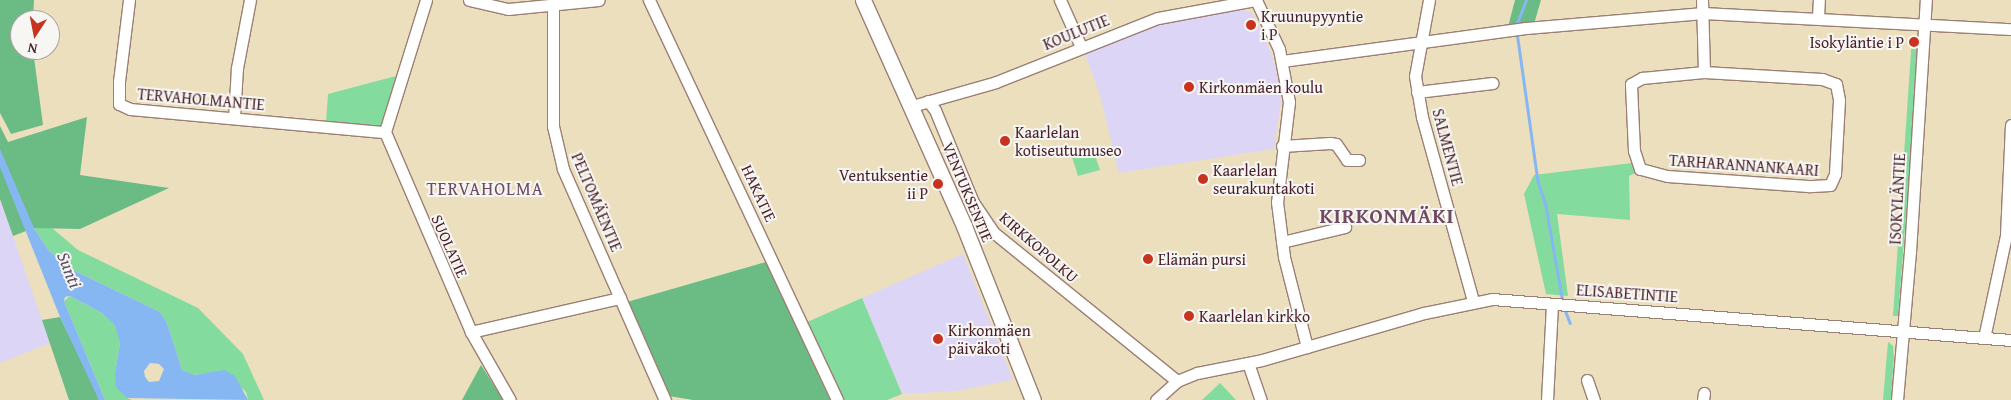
<!DOCTYPE html>
<html>
<head>
<meta charset="utf-8">
<style>
  body { margin:0 }
  #map { position:relative; width:2011px; height:400px; overflow:hidden; background:#ecdfbe; font-family:"Gentium Book Plus",serif }
  div>[style] { position:absolute }
  [style*='--x'] { left:calc(var(--x)*1px); top:calc(var(--y)*1px); width:calc(var(--w)*1px); rotate:calc(var(--a)*1deg) }
  .built>* { inset:0; background:#dcd5f6 }
  .green>* { inset:0; background:#84db9e }
  .forest>* { inset:0; background:#6bbb85 }
  .water>* { inset:0; background:#87b7f3 }
  .stream>* { height:2.5px; margin:-1.25px; padding:0 1.25px; transform-origin:1.25px; border-radius:1.25px; background:#87b7f3 }
  .roads { filter:drop-shadow(1px 0 #9b7f74) drop-shadow(-1px 0 #9b7f74) drop-shadow(0 1px #9b7f74) drop-shadow(0 -1px #9b7f74) }
  .minor>* { height:11px; margin:-5.5px; padding:0 5.5px; transform-origin:5.5px; border-radius:5.5px; background:#fff }
  .major>* { height:15px; margin:-7.5px; padding:0 7.5px; transform-origin:7.5px; border-radius:7.5px; background:#fff }
  .dots>* { width:14px; height:14px; translate:-50% -50%; box-sizing:border-box; border:2px solid #f6f6f2; border-radius:50% }
  span { translate:-50% -50%; white-space:nowrap; text-align:center; line-height:1.15; -webkit-text-stroke:4px #f6f6f2; paint-order:stroke }
  .poi-label { font-size:16px; color:#4a1f2b }
  .left { translate:0 -50%; text-align:left }
  .right { translate:-100% -50%; text-align:right }
  .street-label { font-size:16px; color:#4a1f2b }
  .neighbourhood-label { font-size:18px; color:#6f4a62; letter-spacing:1px }
  .water-label { font-size:18px; color:#5c4d67; font-style:italic }
  .district-label { font-size:21px; color:#6f4a62; font-weight:700; letter-spacing:1px }
  .north { position:absolute; left:10px; top:10px; width:50px; height:50px; box-sizing:border-box; background:#f6f6f2; border:1px solid #b1a0a2; border-radius:50%; rotate:191deg; font-size:14px; font-weight:700; line-height:20px; text-align:center; color:#4a1f2b }
  .north::after { content:''; display:block; margin:auto; width:18px; height:22px; background:#c8321e; clip-path:polygon(50% 0,100% 100%,50% 72%,0 100%) }
</style>
</head>
<body>
<div id="map">
  <div class="built">
    <i style="clip-path:polygon(1238px 9px,1252px 13px,1271px 52px,1278px 79px,1281px 101px,1274px 149px,1119px 173px,1100px 95px,1085px 54px,1152px 25px)"></i>
    <i style="clip-path:polygon(0 199px,50px 343px,0 363px)"></i>
    <i style="clip-path:polygon(963px 254px,1013px 380px,955px 391px,902px 394px,862px 298px)"></i>
  </div>
  <div class="green">
    <i style="clip-path:polygon(1912px 37px,1915px 37px,1917px 45px,1910px 165px,1898px 316px,1893px 316px)"></i>
    <i style="clip-path:polygon(396px 76px,381px 127px,326px 122px,328px 94px)"></i>
    <i style="clip-path:polygon(1093px 150px,1100px 170px,1078px 176px,1072px 157px)"></i>
    <i style="clip-path:polygon(1632px 163px,1638px 172px,1629px 176px,1630px 220px,1557px 214px,1568px 296px,1546px 294px,1524px 194px,1534px 175px)"></i>
    <i style="clip-path:polygon(34px 228px,52px 228px,78px 250px,198px 308px,243px 354px,264px 400px,248px 400px,246px 392px,224px 371px,193px 375px,182px 370px,167px 323px,160px 312px,75px 271px,49px 251px)"></i>
    <i style="clip-path:polygon(70px 296px,102px 313px,116px 325px,120px 343px,115px 373px,127px 398px,132px 400px,105px 400px,64px 301px)"></i>
    <i style="clip-path:polygon(862px 298px,902px 394px,887px 400px,843px 400px,807px 322px)"></i>
    <i style="clip-path:polygon(1888px 342px,1893px 346px,1894px 356px,1891px 400px,1883px 400px)"></i>
    <i style="clip-path:polygon(1220px 383px,1236px 400px,1202px 400px)"></i>
  </div>
  <div class="forest">
    <i style="clip-path:polygon(0 0,34px 0,33px 20px,20px 20px,20px 50px,33px 50px,43px 125px,11px 134px,0 113px)"></i>
    <i style="clip-path:polygon(1515px 0,1541px 0,1534px 24px,1508px 27px)"></i>
    <i style="clip-path:polygon(87px 117px,80px 175px,169px 188px,80px 229px,34px 228px,13px 236px,0 199px,0 126px,8px 142px)"></i>
    <i style="clip-path:polygon(766px 262px,830px 400px,693px 400px,669px 396px,627px 302px)"></i>
    <i style="clip-path:polygon(60px 317px,91px 380px,99px 400px,69px 400px,42px 320px)"></i>
    <i style="clip-path:polygon(481px 365px,503px 400px,462px 400px)"></i>
  </div>
  <div class="water">
    <i style="clip-path:polygon(evenodd,0 149px,34px 228px,49px 251px,75px 271px,160px 312px,167px 323px,182px 370px,194px 375px,224px 370px,235px 376px,248px 400px,127px 398px,116px 387px,115px 373px,120px 343px,115px 325px,102px 313px,70px 296px,65px 297px,64px 301px,105px 400px,99px 400px,60px 317px,0 167px,0 149px,150px 363px,159px 364px,164px 369px,159px 381px,149px 382px,145px 377px,144px 371px,150px 363px)"></i>
  </div>
  <div class="stream">
    <i style="--x:1516;--y:26;--w:28;--a:-69"></i>
    <i style="--x:1517;--y:32;--w:150;--a:82"></i>
    <i style="--x:1538;--y:181;--w:26;--a:72"></i>
    <i style="--x:1546;--y:206;--w:97;--a:80"></i>
    <i style="--x:1564;--y:307;--w:17;--a:69"></i>
  </div>
  <div class="roads">
    <div class="minor">
      <i style="--x:129;--y:0;--w:82;--a:97"></i>
      <i style="--x:119;--y:81;--w:23;--a:90"></i>
      <i style="--x:119;--y:104;--w:12;--a:24"></i>
      <i style="--x:130;--y:109;--w:256;--a:5.2"></i>
      <i style="--x:426;--y:0;--w:138;--a:107.3"></i>
      <i style="--x:385;--y:132;--w:218;--a:66.7"></i>
      <i style="--x:471;--y:332;--w:78;--a:60.2"></i>
      <i style="--x:469;--y:0;--w:40;--a:13"></i>
      <i style="--x:508;--y:9;--w:91;--a:-5.6"></i>
      <i style="--x:649;--y:0;--w:442;--a:64.8"></i>
      <i style="--x:1060;--y:0;--w:51;--a:65.9"></i>
      <i style="--x:1429;--y:0;--w:77;--a:100.4"></i>
      <i style="--x:1415;--y:76;--w:42;--a:80.3"></i>
      <i style="--x:1422;--y:117;--w:191;--a:74.5"></i>
      <i style="--x:1702;--y:0;--w:72;--a:88.4"></i>
      <i style="--x:1704;--y:72;--w:118;--a:3.4"></i>
      <i style="--x:1822;--y:79;--w:15;--a:20"></i>
      <i style="--x:1836;--y:84;--w:16;--a:79"></i>
      <i style="--x:1839;--y:100;--w:74;--a:93.1"></i>
      <i style="--x:1835;--y:174;--w:12;--a:114"></i>
      <i style="--x:1830;--y:185;--w:22;--a:177"></i>
      <i style="--x:1808;--y:186;--w:141;--a:-175.9"></i>
      <i style="--x:1667;--y:176;--w:28;--a:-165"></i>
      <i style="--x:1640;--y:169;--w:19;--a:-108"></i>
      <i style="--x:1634;--y:151;--w:67;--a:-92.6"></i>
      <i style="--x:1631;--y:84;--w:13;--a:-29"></i>
      <i style="--x:1642;--y:78;--w:62;--a:-5.5"></i>
      <i style="--x:553;--y:5;--w:121;--a:90"></i>
      <i style="--x:553;--y:126;--w:44;--a:76.9"></i>
      <i style="--x:563;--y:169;--w:253;--a:66.2"></i>
      <i style="--x:1818;--y:17;--w:17;--a:-87"></i>
      <i style="--x:1282;--y:61;--w:246;--a:-7.7"></i>
      <i style="--x:1526;--y:28;--w:178;--a:-4.8"></i>
      <i style="--x:1703;--y:13;--w:308;--a:3"></i>
      <i style="--x:1417;--y:92;--w:76;--a:-6.8"></i>
      <i style="--x:928;--y:101;--w:11;--a:52"></i>
      <i style="--x:935;--y:110;--w:100;--a:67.6"></i>
      <i style="--x:973;--y:202;--w:36;--a:56"></i>
      <i style="--x:993;--y:232;--w:237;--a:39"></i>
      <i style="--x:912;--y:106;--w:87;--a:-15.9"></i>
      <i style="--x:996;--y:82;--w:174;--a:-21.6"></i>
      <i style="--x:1158;--y:18;--w:100;--a:-10.4"></i>
      <i style="--x:1256;--y:0;--w:54;--a:64.9"></i>
      <i style="--x:1279;--y:49;--w:54;--a:79.3"></i>
      <i style="--x:1289;--y:102;--w:101;--a:96.8"></i>
      <i style="--x:1277;--y:202;--w:55;--a:82.7"></i>
      <i style="--x:1284;--y:257;--w:93;--a:75.7"></i>
      <i style="--x:234;--y:118;--w:50;--a:-86.6"></i>
      <i style="--x:237;--y:68;--w:69;--a:-79.2"></i>
      <i style="--x:1282;--y:146;--w:48;--a:-3.6"></i>
      <i style="--x:1330;--y:143;--w:6;--a:9"></i>
      <i style="--x:1336;--y:144;--w:19;--a:55"></i>
      <i style="--x:1347;--y:160;--w:12;--a:0"></i>
      <i style="--x:1282;--y:242;--w:65;--a:-13.4"></i>
      <i style="--x:471;--y:332;--w:153;--a:-12.9"></i>
      <i style="--x:1984;--y:338;--w:105;--a:-77.9"></i>
      <i style="--x:2006;--y:235;--w:110;--a:-87.4"></i>
      <i style="--x:1248;--y:363;--w:39;--a:71"></i>
      <i style="--x:1587;--y:380;--w:21;--a:71"></i>
      <i style="--x:1156;--y:400;--w:28;--a:-42"></i>
      <i style="--x:1177;--y:381;--w:22;--a:-22"></i>
      <i style="--x:1197;--y:373;--w:66;--a:-11.3"></i>
      <i style="--x:1262;--y:360;--w:169;--a:-16.2"></i>
      <i style="--x:1424;--y:313;--w:69;--a:-11.6"></i>
      <i style="--x:1492;--y:299;--w:521;--a:4.52"></i>
      <i style="--x:1547;--y:400;--w:96;--a:-87"></i>
      <i style="--x:1703;--y:400;--w:7;--a:-82"></i>
      <i style="--x:1897;--y:400;--w:149;--a:-85"></i>
      <i style="--x:1910;--y:252;--w:253;--a:-86.4"></i>
    </div>
    <div class="major">
      <i style="--x:863;--y:0;--w:248;--a:65.9"></i>
      <i style="--x:964;--y:226;--w:187;--a:68.4"></i>
    </div>
  </div>
  <div class="dots">
    <i style="left:1251px;top:25px;background:#c8321e"></i>
    <i style="left:1914px;top:42px;background:#c8321e"></i>
    <i style="left:1189px;top:87px;background:#c8321e"></i>
    <i style="left:1005px;top:141px;background:#c8321e"></i>
    <i style="left:1203px;top:179px;background:#c8321e"></i>
    <i style="left:938px;top:184px;background:#c8321e"></i>
    <i style="left:1148px;top:259px;background:#c8321e"></i>
    <i style="left:1189px;top:316px;background:#c8321e"></i>
    <i style="left:938px;top:339px;background:#c8321e"></i>
  </div>
  <div class="poi-label">
    <span class="left" style="left:1261px;top:25px">Kruunupyyntie<br>i P</span>
    <span class="right" style="left:1904px;top:42px">Isokyläntie i P</span>
    <span class="left" style="left:1199px;top:87px">Kirkonmäen koulu</span>
    <span class="left" style="left:1015px;top:141px">Kaarlelan<br>kotiseutumuseo</span>
    <span class="left" style="left:1213px;top:179px">Kaarlelan<br>seurakuntakoti</span>
    <span class="right" style="left:928px;top:184px">Ventuksentie<br>ii P</span>
    <span class="left" style="left:1158px;top:259px">Elämän pursi</span>
    <span class="left" style="left:1199px;top:316px">Kaarlelan kirkko</span>
    <span class="left" style="left:948px;top:339px">Kirkonmäen<br>päiväkoti</span>
  </div>
  <div class="street-label">
    <span style="left:1076px;top:32px;rotate:-22deg">KOULUTIE</span>
    <span style="left:201px;top:99px;rotate:5deg">TERVAHOLMANTIE</span>
    <span style="left:1448px;top:147px;rotate:75deg">SALMENTIE</span>
    <span style="left:1744px;top:165px;rotate:4deg">TARHARANNANKAARI</span>
    <span style="left:968px;top:192px;rotate:67deg">VENTUKSENTIE</span>
    <span style="left:759px;top:193px;rotate:65deg">HAKATIE</span>
    <span style="left:1897px;top:199px;rotate:-87deg">ISOKYLÄNTIE</span>
    <span style="left:597px;top:202px;rotate:67deg">PELTOMÄENTIE</span>
    <span style="left:450px;top:246px;rotate:66deg">SUOLATIE</span>
    <span style="left:1039px;top:247px;rotate:41deg">KIRKKOPOLKU</span>
    <span style="left:1627px;top:293px;rotate:4deg">ELISABETINTIE</span>
  </div>
  <div class="neighbourhood-label">
    <span style="left:485px;top:189px">TERVAHOLMA</span>
  </div>
  <div class="water-label">
    <span style="left:69px;top:270px;rotate:68deg">Sunti</span>
  </div>
  <div class="district-label">
    <span style="left:1387px;top:216px">KIRKONMÄKI</span>
  </div>
  <div class="north">N</div>
</div>
</body>
</html>
